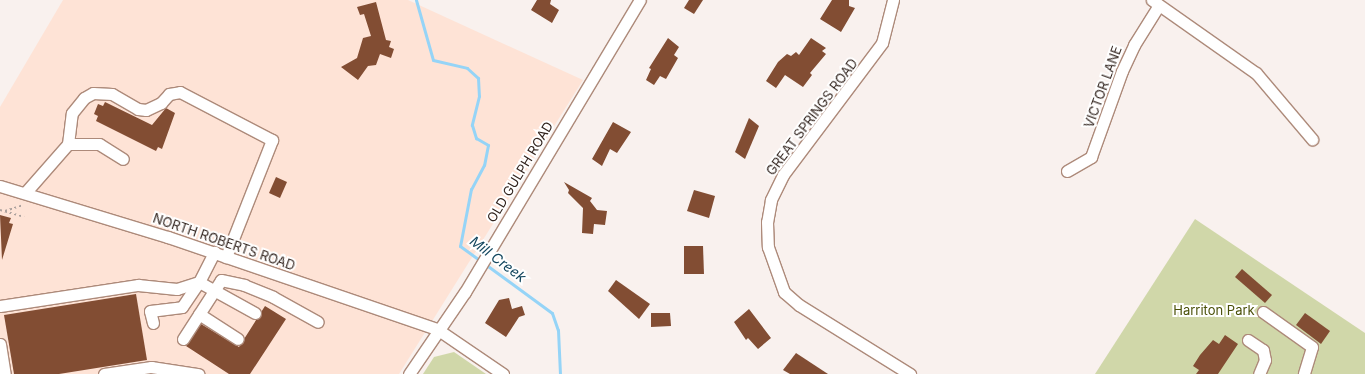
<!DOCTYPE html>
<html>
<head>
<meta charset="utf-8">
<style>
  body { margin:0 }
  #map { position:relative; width:1365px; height:374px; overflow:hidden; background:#f9f1ee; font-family:Inter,sans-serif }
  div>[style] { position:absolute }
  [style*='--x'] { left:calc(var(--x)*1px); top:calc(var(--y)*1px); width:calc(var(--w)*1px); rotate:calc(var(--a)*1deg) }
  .built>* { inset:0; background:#fee3d6 }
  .green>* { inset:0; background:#d0d7a9 }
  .stream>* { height:3px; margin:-1.5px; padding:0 1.5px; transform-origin:1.5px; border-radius:1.5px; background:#95d4f7 }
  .building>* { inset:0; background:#824d33 }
  .path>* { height:2px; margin-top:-1px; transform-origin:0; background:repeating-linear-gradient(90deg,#ada29e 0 2px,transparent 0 5px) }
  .roads { filter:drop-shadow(1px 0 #ad8a7a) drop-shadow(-1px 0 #ad8a7a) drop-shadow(0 1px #ad8a7a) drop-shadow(0 -1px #ad8a7a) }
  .minor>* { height:11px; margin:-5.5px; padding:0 5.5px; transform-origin:5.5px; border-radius:5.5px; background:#fff }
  span { translate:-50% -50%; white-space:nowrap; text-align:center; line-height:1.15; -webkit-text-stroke:4px #fff; paint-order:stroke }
  .street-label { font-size:13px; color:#31231d }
  .park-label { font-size:13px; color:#4b510a }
  .water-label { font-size:14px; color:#13465e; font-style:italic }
</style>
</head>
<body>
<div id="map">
  <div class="built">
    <i style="clip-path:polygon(63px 0,408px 0,583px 80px,399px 374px,0 374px,0 107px)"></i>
  </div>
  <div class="green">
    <i style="clip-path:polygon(1195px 219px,1365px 333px,1365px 374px,1095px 374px)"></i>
    <i style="clip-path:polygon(454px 352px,486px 374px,423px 374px,434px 357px)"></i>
  </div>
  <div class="stream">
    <i style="--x:416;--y:0;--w:62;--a:74.2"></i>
    <i style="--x:433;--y:60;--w:35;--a:13"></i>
    <i style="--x:467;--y:68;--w:15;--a:42"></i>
    <i style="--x:478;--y:78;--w:18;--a:87"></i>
    <i style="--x:479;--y:96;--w:30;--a:104"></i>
    <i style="--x:472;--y:125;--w:14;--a:73"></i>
    <i style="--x:476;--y:138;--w:14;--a:30"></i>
    <i style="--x:488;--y:145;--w:20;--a:101"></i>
    <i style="--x:484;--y:165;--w:27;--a:118"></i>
    <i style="--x:471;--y:189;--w:58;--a:100.9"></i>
    <i style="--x:460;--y:246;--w:26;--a:36"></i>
    <i style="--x:485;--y:264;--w:83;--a:36.2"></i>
    <i style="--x:552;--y:313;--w:18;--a:71"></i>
    <i style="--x:558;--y:330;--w:44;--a:87.4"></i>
  </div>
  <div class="building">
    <i style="clip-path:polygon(537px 0,551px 0,550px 4px,559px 10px,552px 23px,531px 10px)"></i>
    <i style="clip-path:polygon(689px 0,703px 0,694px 14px,684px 8px)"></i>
    <i style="clip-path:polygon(832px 0,849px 0,849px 6px,855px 8px,841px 32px,820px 19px)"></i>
    <i style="clip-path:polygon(376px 2px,386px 40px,391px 41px,389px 47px,394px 49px,391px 58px,380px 54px,376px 65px,368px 66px,358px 80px,341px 67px,357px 58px,363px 38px,371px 36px,364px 14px,360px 15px,357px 7px)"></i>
    <i style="clip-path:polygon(668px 38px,679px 47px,674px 55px,678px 58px,666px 79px,660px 76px,654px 85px,646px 80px,651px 69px,649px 68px)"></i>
    <i style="clip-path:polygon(811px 38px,826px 48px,822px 51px,826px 54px,810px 73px,812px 75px,803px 87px,785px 75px,776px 88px,766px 81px,778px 62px,787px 54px,791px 56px,796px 52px,799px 55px)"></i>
    <i style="clip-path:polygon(105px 102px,152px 125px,166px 108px,175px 113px,162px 149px,158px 147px,156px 151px,96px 121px,98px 116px,94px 114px,98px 104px,103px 106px)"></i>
    <i style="clip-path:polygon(749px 118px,759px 126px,745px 159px,735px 152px)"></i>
    <i style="clip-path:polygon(613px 122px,631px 132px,617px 153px,610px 149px,602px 166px,592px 159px)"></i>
    <i style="clip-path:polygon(276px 177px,287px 182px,280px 198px,269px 193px)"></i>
    <i style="clip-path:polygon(564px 182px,592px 198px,590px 201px,597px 210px,607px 211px,605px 225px,594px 224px,593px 234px,582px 233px,583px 208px,568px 193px,569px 190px)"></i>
    <i style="clip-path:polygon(694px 190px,715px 196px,709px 218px,687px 211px)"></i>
    <i style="clip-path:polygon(0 215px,11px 218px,9px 223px,13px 224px,2px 260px)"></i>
    <i style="clip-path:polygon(684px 246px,703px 246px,704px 274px,684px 274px)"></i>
    <i style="clip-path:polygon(1242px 269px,1272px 295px,1265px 303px,1235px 277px)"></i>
    <i style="clip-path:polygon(616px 280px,650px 304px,639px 319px,608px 291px)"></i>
    <i style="clip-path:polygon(136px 294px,147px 360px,59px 374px,14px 374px,4px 315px)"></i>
    <i style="clip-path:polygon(509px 298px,512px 309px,522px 306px,525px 315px,519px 317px,506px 337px,485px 323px,499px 300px)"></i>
    <i style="clip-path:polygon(265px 306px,286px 319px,250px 374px,229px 374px,186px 346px,201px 324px,239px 347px)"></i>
    <i style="clip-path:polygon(749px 309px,771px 338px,758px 349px,748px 338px,746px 340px,734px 322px)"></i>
    <i style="clip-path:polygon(651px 313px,670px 313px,671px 326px,651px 327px)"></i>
    <i style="clip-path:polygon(1305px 313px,1330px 331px,1321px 344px,1296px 325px)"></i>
    <i style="clip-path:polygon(1225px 335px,1238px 344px,1218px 374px,1196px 374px,1199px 370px,1193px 366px,1200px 355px,1213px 340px,1219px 344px)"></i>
    <i style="clip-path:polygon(796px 353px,828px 374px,790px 374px,783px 370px)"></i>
  </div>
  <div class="path">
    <i style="--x:0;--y:210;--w:25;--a:16"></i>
    <i style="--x:5;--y:211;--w:19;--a:-18"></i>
  </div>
  <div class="roads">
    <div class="minor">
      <i style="--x:893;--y:0;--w:44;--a:104.3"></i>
      <i style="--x:882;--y:43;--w:165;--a:126.9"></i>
      <i style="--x:783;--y:175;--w:28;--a:116"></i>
      <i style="--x:771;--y:200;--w:22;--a:100"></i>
      <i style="--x:767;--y:222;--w:25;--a:88"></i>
      <i style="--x:768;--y:247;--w:48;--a:70.4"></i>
      <i style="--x:784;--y:292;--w:20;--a:41"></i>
      <i style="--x:799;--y:305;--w:131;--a:31.9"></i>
      <i style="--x:1152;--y:0;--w:127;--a:35.1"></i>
      <i style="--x:1256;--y:73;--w:87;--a:49.7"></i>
      <i style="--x:68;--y:144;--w:31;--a:0"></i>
      <i style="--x:99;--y:144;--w:28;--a:32"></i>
      <i style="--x:1067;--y:171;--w:28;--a:-30"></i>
      <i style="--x:1091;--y:157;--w:91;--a:-70.2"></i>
      <i style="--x:1122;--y:71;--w:29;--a:-65"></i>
      <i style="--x:1134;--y:45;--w:47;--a:-58"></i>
      <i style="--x:0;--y:186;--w:176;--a:16.9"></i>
      <i style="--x:168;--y:237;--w:284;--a:18.9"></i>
      <i style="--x:437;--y:329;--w:80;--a:34.3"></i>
      <i style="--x:25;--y:193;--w:65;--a:-48.7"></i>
      <i style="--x:68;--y:144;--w:31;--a:-83"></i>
      <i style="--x:72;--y:113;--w:19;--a:-51"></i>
      <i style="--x:84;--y:98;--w:10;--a:-29"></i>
      <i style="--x:93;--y:93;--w:19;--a:3"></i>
      <i style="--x:112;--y:94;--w:30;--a:30"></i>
      <i style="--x:138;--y:109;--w:8;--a:7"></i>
      <i style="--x:146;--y:110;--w:17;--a:-25"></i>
      <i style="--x:161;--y:103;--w:12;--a:-48"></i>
      <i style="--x:169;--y:94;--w:11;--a:-10"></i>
      <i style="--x:180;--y:92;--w:104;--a:27.6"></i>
      <i style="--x:272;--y:140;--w:126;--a:111.5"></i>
      <i style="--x:0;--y:306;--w:140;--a:-8.7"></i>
      <i style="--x:138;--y:285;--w:39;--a:6"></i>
      <i style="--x:177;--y:289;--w:23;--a:-18"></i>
      <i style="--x:199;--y:282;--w:34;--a:-63"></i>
      <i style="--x:1263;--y:312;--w:60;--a:35.5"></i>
      <i style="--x:1312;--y:347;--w:28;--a:107"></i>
      <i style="--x:199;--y:314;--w:46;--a:32.7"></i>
      <i style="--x:153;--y:323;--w:12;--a:-104"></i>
      <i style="--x:150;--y:311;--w:32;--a:-7"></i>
      <i style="--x:182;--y:307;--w:30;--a:-56"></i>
      <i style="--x:199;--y:282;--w:64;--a:29"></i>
      <i style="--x:183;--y:339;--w:70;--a:-57.2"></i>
      <i style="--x:221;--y:280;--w:24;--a:12"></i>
      <i style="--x:244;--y:285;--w:31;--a:22"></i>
      <i style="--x:273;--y:297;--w:51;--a:29.1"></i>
      <i style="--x:1248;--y:340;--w:18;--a:34"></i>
      <i style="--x:1263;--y:350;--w:10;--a:79"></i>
      <i style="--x:1265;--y:360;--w:15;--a:113"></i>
      <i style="--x:0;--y:344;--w:30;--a:81"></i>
      <i style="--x:104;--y:374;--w:48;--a:-8.5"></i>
      <i style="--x:151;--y:367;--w:48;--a:8.5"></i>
      <i style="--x:409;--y:374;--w:99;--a:-55.7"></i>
      <i style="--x:465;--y:292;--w:340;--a:-59.1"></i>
    </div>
  </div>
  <div class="street-label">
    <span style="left:1103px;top:87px;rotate:-70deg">VICTOR LANE</span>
    <span style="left:812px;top:117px;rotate:-53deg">GREAT SPRINGS ROAD</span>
    <span style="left:520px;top:172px;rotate:-59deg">OLD GULPH ROAD</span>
    <span style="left:224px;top:242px;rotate:19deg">NORTH ROBERTS ROAD</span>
  </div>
  <div class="park-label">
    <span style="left:1214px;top:310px">Harriton Park</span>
  </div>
  <div class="water-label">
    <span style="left:498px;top:259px;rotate:37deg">Mill Creek</span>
  </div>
</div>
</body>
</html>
